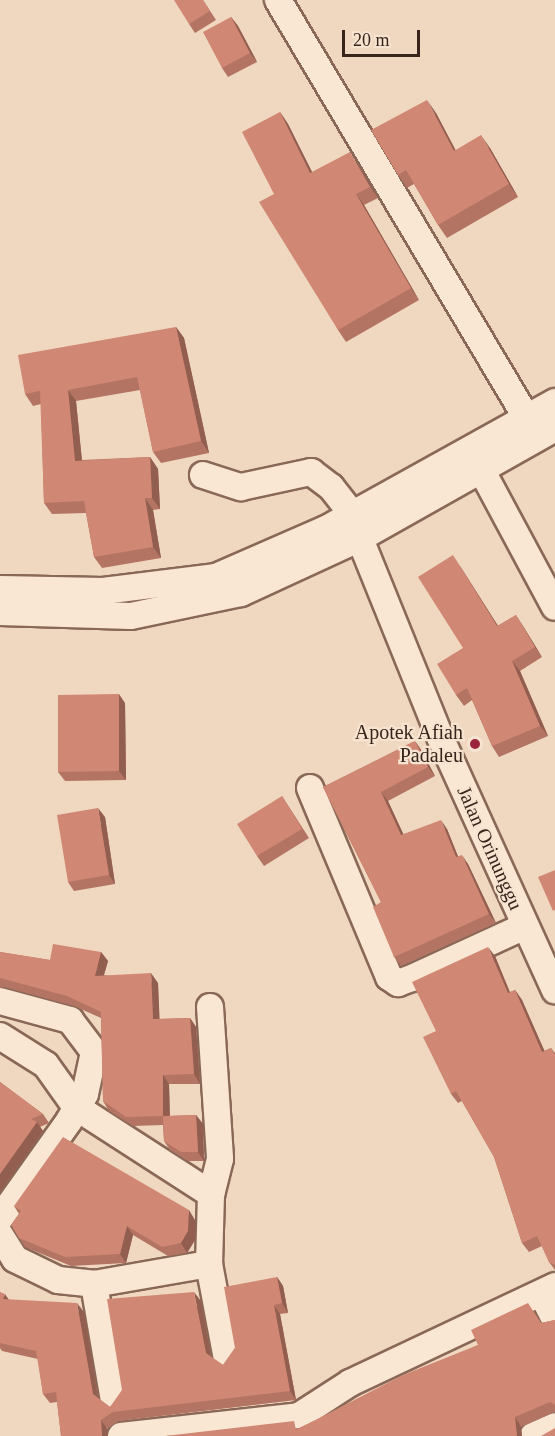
<!DOCTYPE html>
<html>
<head>
<meta charset="utf-8">
<style>
  body { margin:0 }
  #map { position:relative; width:555px; height:1436px; overflow:hidden; background:#f0d8c0; font-family:Georgia,serif }
  div>[style] { position:absolute }
  [style*='--x'] { left:calc(var(--x)*1px); top:calc(var(--y)*1px); width:calc(var(--w)*1px); rotate:calc(var(--a)*1deg) }
  .roads { filter:drop-shadow(2px 0 #8a6857) drop-shadow(-2px 0 #8a6857) drop-shadow(0 2px #8a6857) drop-shadow(0 -2px #8a6857) }
  .minor>* { height:26px; margin:-13px; padding:0 13px; transform-origin:13px; border-radius:13px; background:#fae7d3 }
  .wall>* { inset:0; background:#b37463 }
  .shaded-wall>* { inset:0; background:#925e50 }
  .building>* { inset:0; background:#d08773 }
  .dots>* { width:16px; height:16px; translate:-50% -50%; box-sizing:border-box; border:3px solid #f7e4d0; border-radius:50% }
  span { translate:-50% -50%; white-space:nowrap; text-align:center; line-height:1.15; -webkit-text-stroke:4.5px #f7e4d0; paint-order:stroke }
  .poi-label { font-size:20px; color:#39241c }
  .right { translate:-100% -50%; text-align:right }
  .street-label { font-size:20px; color:#39241c }
  .scale { position:absolute; left:342px; top:30px; width:78px; height:27px; box-sizing:border-box; border:3px solid #39241c; border-top:0; padding-left:8px; font-size:18px; line-height:21px; white-space:nowrap; color:#39241c; -webkit-text-stroke:4px #f7e4d0; paint-order:stroke }
</style>
</head>
<body>
<div id="map">
  <div class="roads">
    <div class="minor">
      <i style="--x:278;--y:0;--w:503;--a:59.25"></i>
      <i style="--x:482;--y:471;--w:154;--a:61.8"></i>
      <i style="--x:203;--y:475;--w:40;--a:18"></i>
      <i style="--x:241;--y:487;--w:72;--a:-12.1"></i>
      <i style="--x:311;--y:472;--w:25;--a:37"></i>
      <i style="--x:331;--y:487;--w:36;--a:52"></i>
      <i style="--x:354;--y:524;--w:232;--a:68"></i>
      <i style="--x:441;--y:739;--w:276;--a:65.6"></i>
      <i style="--x:0;--y:589;--w:103;--a:1.1"></i>
      <i style="--x:103;--y:591;--w:114;--a:-7.1"></i>
      <i style="--x:216;--y:577;--w:120;--a:-23.6"></i>
      <i style="--x:326;--y:529;--w:262;--a:-29"></i>
      <i style="--x:0;--y:612;--w:131;--a:1.7"></i>
      <i style="--x:131;--y:616;--w:112;--a:-11.8"></i>
      <i style="--x:241;--y:593;--w:131;--a:-24.8"></i>
      <i style="--x:360;--y:538;--w:224;--a:-29.4"></i>
      <i style="--x:310;--y:788;--w:205;--a:67.3"></i>
      <i style="--x:389;--y:977;--w:11;--a:34"></i>
      <i style="--x:398;--y:983;--w:15;--a:-20"></i>
      <i style="--x:412;--y:978;--w:124;--a:-24.7"></i>
      <i style="--x:0;--y:1001;--w:73;--a:15.2"></i>
      <i style="--x:70;--y:1020;--w:40;--a:53"></i>
      <i style="--x:94;--y:1052;--w:43;--a:102.1"></i>
      <i style="--x:85;--y:1094;--w:31;--a:121"></i>
      <i style="--x:69;--y:1121;--w:119;--a:125.4"></i>
      <i style="--x:210;--y:1007;--w:152;--a:86.2"></i>
      <i style="--x:220;--y:1159;--w:36;--a:104"></i>
      <i style="--x:0;--y:1036;--w:54;--a:32.2"></i>
      <i style="--x:46;--y:1065;--w:52;--a:54.5"></i>
      <i style="--x:76;--y:1107;--w:161;--a:32.8"></i>
      <i style="--x:211;--y:1194;--w:70;--a:91.6"></i>
      <i style="--x:209;--y:1264;--w:97;--a:79.3"></i>
      <i style="--x:0;--y:1235;--w:28;--a:58"></i>
      <i style="--x:15;--y:1259;--w:48;--a:26"></i>
      <i style="--x:58;--y:1280;--w:36;--a:6"></i>
      <i style="--x:94;--y:1284;--w:117;--a:-9.9"></i>
      <i style="--x:94;--y:1284;--w:119;--a:80.3"></i>
      <i style="--x:542;--y:1294;--w:29;--a:63"></i>
      <i style="--x:121;--y:1436;--w:179;--a:-6.4"></i>
      <i style="--x:299;--y:1416;--w:61;--a:-32.9"></i>
      <i style="--x:350;--y:1383;--w:227;--a:-25.3"></i>
      <i style="--x:533;--y:1436;--w:24;--a:-24"></i>
    </div>
  </div>
  <div class="wall">
    <i style="clip-path:polygon(203px 0,216px 20px,195px 33px,189px 24px)"></i>
    <i style="clip-path:polygon(231px 17px,238px 26px,257px 62px,228px 77px,222px 68px)"></i>
    <i style="clip-path:polygon(280px 112px,288px 124px,312px 172px,357px 163px,378px 198px,364px 205px,419px 300px,346px 342px,338px 330px,274px 194px)"></i>
    <i style="clip-path:polygon(436px 113px,455px 150px,490px 148px,518px 197px,447px 238px,438px 225px,414px 184px,407px 188px,398px 175px)"></i>
    <i style="clip-path:polygon(176px 327px,184px 338px,209px 453px,161px 463px,153px 452px,140px 390px,76px 401px,82px 460px,150px 457px,158px 469px,160px 509px,153px 510px,161px 558px,102px 568px,94px 557px,86px 513px,52px 514px,44px 503px,41px 404px,33px 406px,25px 394px)"></i>
    <i style="clip-path:polygon(460px 566px,498px 626px,516px 615px,542px 657px,520px 671px,548px 736px,499px 757px,492px 746px,472px 700px,464px 706px,456px 695px,463px 648px)"></i>
    <i style="clip-path:polygon(125px 703px,126px 780px,65px 781px,58px 772px)"></i>
    <i style="clip-path:polygon(415px 741px,421px 750px,435px 776px,388px 801px,403px 834px,447px 829px,458px 856px,468px 864px,496px 923px,401px 966px,394px 957px,381px 902px,323px 787px)"></i>
    <i style="clip-path:polygon(282px 796px,309px 838px,264px 866px,257px 856px)"></i>
    <i style="clip-path:polygon(105px 817px,115px 884px,74px 891px,68px 882px)"></i>
    <i style="clip-path:polygon(0 952px,50px 960px,101px 952px,108px 961px,104px 975px,158px 983px,159px 1019px,190px 1018px,196px 1027px,200px 1084px,169px 1084px,170px 1116px,196px 1115px,203px 1124px,204px 1161px,188px 1161px,170px 1150px,164px 1141px,163px 1125px,133px 1126px,109px 1111px,103px 1101px,101px 1018px,74px 1006px,4px 987px,0 988px)"></i>
    <i style="clip-path:polygon(495px 956px,510px 992px,515px 990px,522px 1000px,544px 1051px,551px 1048px,555px 1053px,555px 1270px,549px 1262px,542px 1246px,529px 1252px,522px 1243px,494px 1157px,462px 1101px,458px 1103px,451px 1094px,436px 1031px)"></i>
    <i style="clip-path:polygon(0 1082px,43px 1114px,49px 1123px,40px 1127px,43px 1131px,0 1192px)"></i>
    <i style="clip-path:polygon(14px 1206px,195px 1220px,195px 1240px,187px 1253px,168px 1256px,133px 1235px,126px 1263px,71px 1266px,25px 1247px,19px 1238px,19px 1214px)"></i>
    <i style="clip-path:polygon(277px 1277px,283px 1286px,288px 1313px,280px 1314px,296px 1400px,119px 1421px,107px 1429px,108px 1436px,61px 1436px,57px 1402px,50px 1403px,43px 1394px,38px 1359px,2px 1351px,0 1348px,0 1292px,9px 1300px,84px 1312px,98px 1398px,110px 1407px,201px 1301px,211px 1357px,223px 1365px,235px 1348px)"></i>
    <i style="clip-path:polygon(534px 1312px,541px 1323px,555px 1320px,555px 1412px,521px 1427px,522px 1436px,165px 1436px,299px 1428px,478px 1345px)"></i>
  </div>
  <div class="shaded-wall">
    <i style="clip-path:polygon(231px 17px,238px 26px,257px 62px,250px 53px)"></i>
    <i style="clip-path:polygon(427px 100px,436px 113px,463px 164px,454px 151px)"></i>
    <i style="clip-path:polygon(280px 112px,288px 124px,318px 184px,310px 173px)"></i>
    <i style="clip-path:polygon(481px 135px,490px 148px,518px 197px,509px 184px)"></i>
    <i style="clip-path:polygon(350px 152px,357px 163px,378px 198px,370px 187px)"></i>
    <i style="clip-path:polygon(356px 194px,364px 205px,419px 300px,411px 288px)"></i>
    <i style="clip-path:polygon(176px 327px,184px 338px,209px 453px,201px 441px)"></i>
    <i style="clip-path:polygon(68px 390px,76px 401px,83px 472px,75px 461px)"></i>
    <i style="clip-path:polygon(150px 457px,158px 469px,160px 509px,152px 498px)"></i>
    <i style="clip-path:polygon(145px 498px,153px 510px,161px 558px,153px 547px)"></i>
    <i style="clip-path:polygon(453px 555px,460px 566px,505px 637px,497px 626px)"></i>
    <i style="clip-path:polygon(516px 615px,523px 626px,542px 657px,535px 647px)"></i>
    <i style="clip-path:polygon(512px 661px,520px 671px,548px 736px,540px 726px)"></i>
    <i style="clip-path:polygon(119px 694px,125px 703px,126px 780px,119px 771px)"></i>
    <i style="clip-path:polygon(415px 741px,421px 750px,435px 776px,428px 767px)"></i>
    <i style="clip-path:polygon(381px 792px,388px 801px,408px 844px,401px 835px)"></i>
    <i style="clip-path:polygon(98px 808px,105px 817px,115px 884px,109px 875px)"></i>
    <i style="clip-path:polygon(441px 820px,447px 829px,462px 867px,456px 857px)"></i>
    <i style="clip-path:polygon(462px 855px,468px 864px,496px 923px,489px 914px)"></i>
    <i style="clip-path:polygon(488px 947px,495px 956px,514px 1003px,508px 993px)"></i>
    <i style="clip-path:polygon(101px 952px,108px 961px,101px 985px,95px 976px)"></i>
    <i style="clip-path:polygon(151px 973px,158px 983px,160px 1028px,153px 1019px)"></i>
    <i style="clip-path:polygon(515px 990px,522px 1000px,549px 1061px,542px 1052px)"></i>
    <i style="clip-path:polygon(190px 1018px,196px 1027px,200px 1084px,194px 1074px)"></i>
    <i style="clip-path:polygon(163px 1075px,169px 1084px,170px 1125px,163px 1116px)"></i>
    <i style="clip-path:polygon(196px 1115px,203px 1124px,204px 1161px,198px 1152px)"></i>
    <i style="clip-path:polygon(37px 1122px,43px 1131px,0 1192px,0 1174px)"></i>
    <i style="clip-path:polygon(189px 1210px,195px 1220px,195px 1240px,187px 1253px,181px 1243px)"></i>
    <i style="clip-path:polygon(127px 1226px,133px 1235px,126px 1263px,120px 1254px)"></i>
    <i style="clip-path:polygon(277px 1277px,283px 1286px,288px 1313px,282px 1303px)"></i>
    <i style="clip-path:polygon(194px 1292px,201px 1301px,212px 1362px,206px 1353px)"></i>
    <i style="clip-path:polygon(5px 1294px,11px 1303px,3px 1299px)"></i>
    <i style="clip-path:polygon(77px 1303px,84px 1312px,99px 1404px,93px 1394px)"></i>
    <i style="clip-path:polygon(274px 1305px,280px 1314px,296px 1400px,290px 1391px)"></i>
    <i style="clip-path:polygon(515px 1417px,521px 1427px,522px 1436px,517px 1436px)"></i>
    <i style="clip-path:polygon(101px 1420px,107px 1429px,108px 1436px,102px 1436px)"></i>
  </div>
  <div class="building">
    <i style="clip-path:polygon(174px 0,203px 0,210px 11px,189px 24px)"></i>
    <i style="clip-path:polygon(231px 17px,250px 53px,222px 68px,203px 32px)"></i>
    <i style="clip-path:polygon(427px 100px,454px 151px,481px 135px,509px 184px,438px 225px,406px 170px,398px 175px,371px 130px)"></i>
    <i style="clip-path:polygon(280px 112px,310px 173px,350px 152px,370px 187px,356px 194px,411px 288px,338px 330px,259px 202px,274px 194px,242px 132px)"></i>
    <i style="clip-path:polygon(176px 327px,201px 441px,153px 452px,137px 377px,68px 390px,75px 461px,150px 457px,152px 498px,145px 498px,153px 547px,94px 557px,84px 501px,44px 503px,40px 391px,25px 394px,18px 355px)"></i>
    <i style="clip-path:polygon(453px 555px,497px 626px,516px 615px,535px 647px,512px 661px,540px 726px,492px 746px,467px 688px,456px 695px,437px 664px,463px 648px,418px 577px)"></i>
    <i style="clip-path:polygon(119px 694px,119px 771px,58px 772px,58px 695px)"></i>
    <i style="clip-path:polygon(415px 741px,428px 767px,381px 792px,401px 835px,441px 820px,456px 857px,462px 855px,489px 914px,394px 957px,373px 907px,381px 902px,323px 787px)"></i>
    <i style="clip-path:polygon(282px 796px,302px 829px,257px 856px,237px 824px)"></i>
    <i style="clip-path:polygon(98px 808px,109px 875px,68px 882px,57px 815px)"></i>
    <i style="clip-path:polygon(555px 870px,555px 910px,553px 911px,538px 877px)"></i>
    <i style="clip-path:polygon(53px 944px,101px 952px,95px 976px,151px 973px,153px 1019px,190px 1018px,194px 1074px,163px 1075px,163px 1116px,126px 1117px,103px 1101px,101px 1012px,67px 996px,0 978px,0 952px,50px 960px)"></i>
    <i style="clip-path:polygon(488px 947px,508px 993px,515px 990px,542px 1052px,551px 1048px,555px 1055px,555px 1265px,549px 1262px,537px 1236px,522px 1243px,494px 1157px,456px 1091px,451px 1094px,423px 1037px,436px 1031px,412px 982px)"></i>
    <i style="clip-path:polygon(0 1082px,43px 1114px,31px 1119px,37px 1122px,0 1174px)"></i>
    <i style="clip-path:polygon(196px 1115px,198px 1152px,181px 1152px,164px 1141px,163px 1116px)"></i>
    <i style="clip-path:polygon(63px 1137px,189px 1210px,188px 1231px,181px 1243px,162px 1247px,127px 1226px,120px 1254px,65px 1257px,19px 1238px,11px 1225px,21px 1211px,14px 1206px)"></i>
    <i style="clip-path:polygon(277px 1277px,282px 1303px,274px 1305px,290px 1391px,113px 1412px,101px 1420px,102px 1436px,61px 1436px,56px 1392px,43px 1394px,36px 1351px,0 1343px,0 1292px,5px 1294px,3px 1299px,77px 1303px,93px 1394px,110px 1407px,122px 1390px,107px 1299px,194px 1292px,206px 1353px,223px 1365px,235px 1348px,224px 1287px)"></i>
    <i style="clip-path:polygon(528px 1303px,541px 1323px,555px 1320px,555px 1405px,550px 1402px,515px 1417px,517px 1436px,165px 1436px,294px 1421px,296px 1430px,403px 1375px,478px 1345px,471px 1330px)"></i>
    <i style="clip-path:polygon(555px 1428px,555px 1436px,541px 1436px)"></i>
  </div>
  <div class="dots">
    <i style="left:475px;top:744px;background:#9c243d"></i>
  </div>
  <div class="poi-label">
    <span class="right" style="left:463px;top:744px">Apotek Afiah<br>Padaleu</span>
  </div>
  <div class="street-label">
    <span style="left:490px;top:848px;rotate:66deg">Jalan Orinunggu</span>
  </div>
  <div class="scale">20 m</div>
</div>
</body>
</html>
